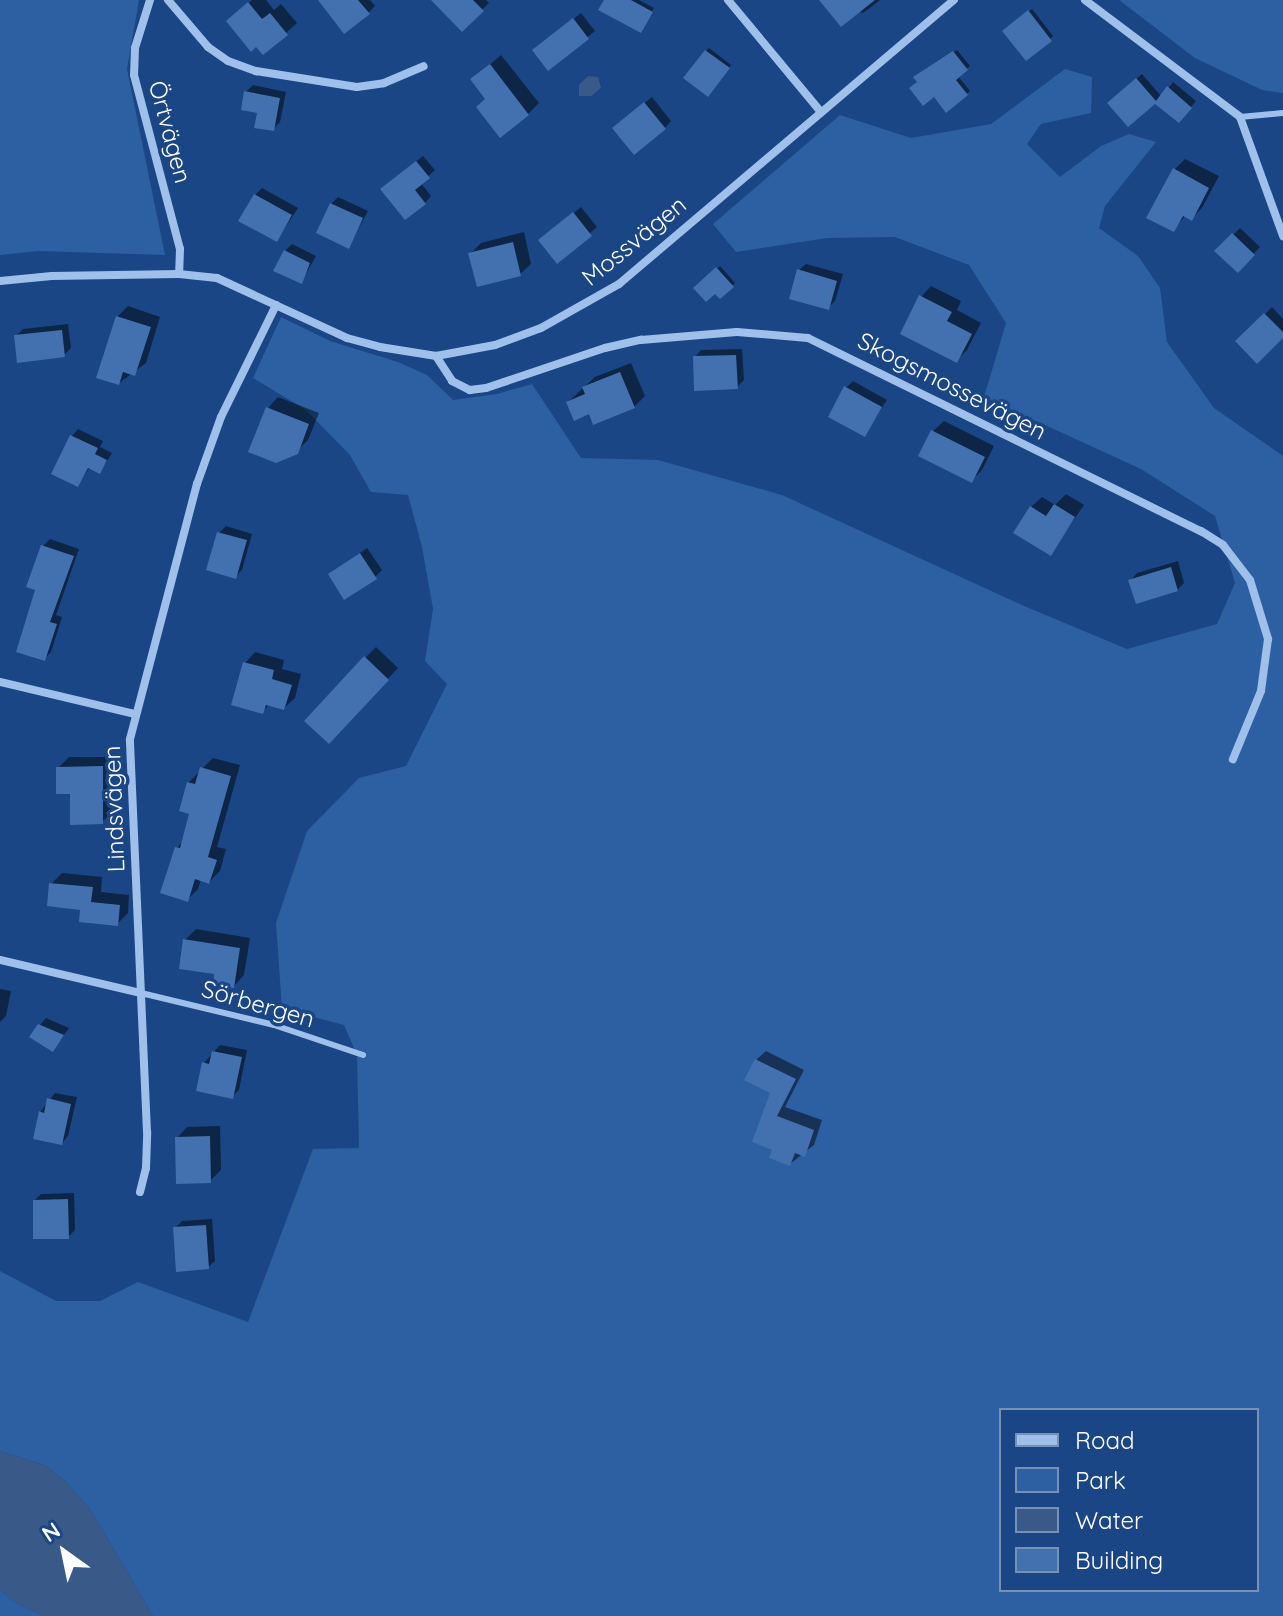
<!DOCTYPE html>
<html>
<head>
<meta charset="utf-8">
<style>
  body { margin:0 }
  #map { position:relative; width:1283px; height:1616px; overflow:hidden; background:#1a4685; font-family:Quicksand,sans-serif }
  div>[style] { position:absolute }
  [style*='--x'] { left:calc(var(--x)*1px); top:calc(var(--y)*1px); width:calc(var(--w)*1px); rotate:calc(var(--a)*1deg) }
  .green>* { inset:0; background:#2d5fa3 }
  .water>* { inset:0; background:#395a88 }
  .shadow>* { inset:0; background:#0007 }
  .building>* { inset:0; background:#4370af }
  .lane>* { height:6px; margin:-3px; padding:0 3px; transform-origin:3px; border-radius:3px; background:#a0c0ec }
  .street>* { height:8px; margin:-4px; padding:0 4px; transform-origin:4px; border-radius:4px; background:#a0c0ec }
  span { translate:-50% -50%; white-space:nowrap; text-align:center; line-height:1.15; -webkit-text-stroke:7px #1a4685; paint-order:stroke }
  .street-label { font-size:24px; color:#fff }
  .legend { position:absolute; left:999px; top:1408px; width:260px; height:184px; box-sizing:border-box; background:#1a4685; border:2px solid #7690b6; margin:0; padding:10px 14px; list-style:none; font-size:24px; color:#fff }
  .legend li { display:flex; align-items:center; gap:16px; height:40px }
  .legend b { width:40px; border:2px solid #7690b6 }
  .north { position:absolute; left:24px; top:1512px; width:80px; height:80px; -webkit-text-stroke:6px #1a4685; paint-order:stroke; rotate:327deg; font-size:22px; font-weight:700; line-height:32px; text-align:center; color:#fff }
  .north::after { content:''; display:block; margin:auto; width:28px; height:36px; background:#fff; clip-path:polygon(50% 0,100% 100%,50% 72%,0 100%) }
</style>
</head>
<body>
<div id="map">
  <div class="green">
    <i style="clip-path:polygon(0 0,139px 0,127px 69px,165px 255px,38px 251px,0 255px)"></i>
    <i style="clip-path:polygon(1119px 0,1283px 0,1283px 93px,1262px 90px,1195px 58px)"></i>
    <i style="clip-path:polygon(evenodd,1065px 69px,1092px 77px,1091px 113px,1041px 124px,1027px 144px,1060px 177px,1101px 146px,1129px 134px,1156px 142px,1105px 206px,1099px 228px,1138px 256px,1160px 288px,1167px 342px,1214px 408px,1283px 456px,1283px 1616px,153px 1616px,90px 1509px,65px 1481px,46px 1466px,0 1451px,0 1271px,56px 1301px,100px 1301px,138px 1282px,248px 1322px,313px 1149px,359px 1148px,357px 1055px,344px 1025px,282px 1009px,276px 923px,307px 831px,359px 778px,406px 766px,447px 684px,425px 661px,433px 609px,422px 547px,408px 495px,371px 492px,350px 455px,306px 410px,253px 378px,281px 317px,330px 341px,398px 362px,427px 375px,453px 400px,497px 394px,532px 384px,581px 458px,658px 460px,782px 495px,1024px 606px,1127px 649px,1217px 624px,1235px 583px,1215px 516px,1141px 469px,984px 397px,1006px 323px,969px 265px,895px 237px,827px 238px,736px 252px,713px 224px,840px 115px,911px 138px,991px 124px,1065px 69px,1001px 1410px,1257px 1410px,1257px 1590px,1001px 1590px,1001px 1410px)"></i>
    <i style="clip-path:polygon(0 1590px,16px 1603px,44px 1616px,0 1616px)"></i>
  </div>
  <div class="water">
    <i style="clip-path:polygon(588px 76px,598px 77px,601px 88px,591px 96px,579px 96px,579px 85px)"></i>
    <i style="clip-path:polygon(0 1451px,46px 1466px,65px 1481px,90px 1509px,153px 1616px,44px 1616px,16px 1603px,0 1590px)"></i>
  </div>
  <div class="shadow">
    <i style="clip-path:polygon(252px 0,266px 0,274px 10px,281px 4px,297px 23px,286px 33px,239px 11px)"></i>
    <i style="clip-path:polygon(320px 0,370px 0,375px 6px,368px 13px)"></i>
    <i style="clip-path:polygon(440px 0,486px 0,489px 3px,462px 29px)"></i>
    <i style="clip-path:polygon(606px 0,639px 0,654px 8px,643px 28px)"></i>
    <i style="clip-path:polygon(832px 0,880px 0,863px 13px)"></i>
    <i style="clip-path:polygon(1032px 9px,1053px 36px,1050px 39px,1007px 28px)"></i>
    <i style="clip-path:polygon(581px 13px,595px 31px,549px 68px,542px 44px)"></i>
    <i style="clip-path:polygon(709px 48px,731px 65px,711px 92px,706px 51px)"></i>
    <i style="clip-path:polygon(957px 50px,970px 66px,958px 76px,970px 91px,946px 110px,918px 74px)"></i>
    <i style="clip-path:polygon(501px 55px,539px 103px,528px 114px,487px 98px,473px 79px)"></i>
    <i style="clip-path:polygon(1142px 74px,1162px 97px,1173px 82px,1196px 101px,1184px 115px,1155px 101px,1115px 97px)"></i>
    <i style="clip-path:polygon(253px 85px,286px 92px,280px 122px,273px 129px,246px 92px)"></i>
    <i style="clip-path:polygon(652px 97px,671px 121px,665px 128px,621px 122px)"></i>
    <i style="clip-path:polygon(423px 156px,435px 170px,421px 183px,431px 196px,425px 203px,390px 182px)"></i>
    <i style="clip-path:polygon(1185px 159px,1219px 176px,1202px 208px,1192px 218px,1186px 215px,1173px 230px,1175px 169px)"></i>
    <i style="clip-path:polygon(262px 188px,298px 208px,277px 240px,255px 195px)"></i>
    <i style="clip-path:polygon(338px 197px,368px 211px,349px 246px,331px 204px)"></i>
    <i style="clip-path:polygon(581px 207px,597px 227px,557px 261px,548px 234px)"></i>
    <i style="clip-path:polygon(1240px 228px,1260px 247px,1238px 270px,1217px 251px)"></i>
    <i style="clip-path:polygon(524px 232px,531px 264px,520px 274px,471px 253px,481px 243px)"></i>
    <i style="clip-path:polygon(292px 244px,316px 256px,302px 281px,285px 251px)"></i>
    <i style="clip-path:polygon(806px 264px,843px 274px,835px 301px,828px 308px,799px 270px)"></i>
    <i style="clip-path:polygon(720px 266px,735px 283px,720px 297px,715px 291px,696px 288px)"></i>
    <i style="clip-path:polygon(931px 286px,961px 301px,957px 310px,981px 323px,967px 350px,957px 360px,921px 297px)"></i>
    <i style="clip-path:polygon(128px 306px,160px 317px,146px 363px,119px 383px,117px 317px)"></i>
    <i style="clip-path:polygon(1272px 307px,1283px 319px,1283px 335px,1238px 341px)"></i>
    <i style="clip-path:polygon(68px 324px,71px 348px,64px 355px,16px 336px,23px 329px)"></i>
    <i style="clip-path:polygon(742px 349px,744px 380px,737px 387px,695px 357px,701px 350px)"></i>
    <i style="clip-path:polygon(631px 363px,645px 396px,634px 407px,590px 411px,568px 402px,595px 377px)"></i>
    <i style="clip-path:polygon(853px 381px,887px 400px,864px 435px,846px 388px)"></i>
    <i style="clip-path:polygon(278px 397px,319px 413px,308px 440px,296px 452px,268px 408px)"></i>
    <i style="clip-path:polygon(944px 421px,994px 446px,982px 470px,971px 481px,933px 431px)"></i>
    <i style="clip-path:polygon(78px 429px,103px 441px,100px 447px,112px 453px,100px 472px,90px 467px,78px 485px,72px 436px)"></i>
    <i style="clip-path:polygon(1066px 494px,1084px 505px,1050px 554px,1031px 507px,1042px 497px,1055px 505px)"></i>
    <i style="clip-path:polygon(226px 526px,252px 534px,242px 570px,236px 576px,219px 533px)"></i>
    <i style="clip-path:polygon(50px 539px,79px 549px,56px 615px,62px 617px,51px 652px,44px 659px,38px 589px,43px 546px)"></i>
    <i style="clip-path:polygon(367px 548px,382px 570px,375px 577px,330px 575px)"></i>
    <i style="clip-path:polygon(1178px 561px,1184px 583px,1177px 590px,1131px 580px,1137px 573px)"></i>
    <i style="clip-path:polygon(376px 647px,398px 668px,339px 731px,365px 658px)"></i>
    <i style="clip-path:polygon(255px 652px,284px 660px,282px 669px,301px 674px,295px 698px,284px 708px,270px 704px,262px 712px,245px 663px)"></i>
    <i style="clip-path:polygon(69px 757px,113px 757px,113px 811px,102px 822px,72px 792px,58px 768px)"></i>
    <i style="clip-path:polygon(213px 758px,240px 765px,217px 847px,226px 849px,220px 871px,209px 882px,201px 879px,198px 889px,187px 900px,177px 848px,183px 841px,191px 813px,188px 783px)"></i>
    <i style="clip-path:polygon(62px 873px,102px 877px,101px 892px,129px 895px,128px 913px,117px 924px,82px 908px,51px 884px)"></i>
    <i style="clip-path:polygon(196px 929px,250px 938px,244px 975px,234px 986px,185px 940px)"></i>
    <i style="clip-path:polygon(0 989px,11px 991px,6px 1016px,0 1022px)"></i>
    <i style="clip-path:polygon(46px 1018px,69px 1028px,53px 1050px,40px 1025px)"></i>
    <i style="clip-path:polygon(220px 1045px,247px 1050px,239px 1090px,232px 1097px,204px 1063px)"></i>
    <i style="clip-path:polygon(766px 1051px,804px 1070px,785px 1107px,822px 1120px,814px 1145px,790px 1164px,774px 1148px,772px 1092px,756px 1060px)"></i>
    <i style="clip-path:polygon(55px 1093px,77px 1097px,68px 1136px,62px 1143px,40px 1112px)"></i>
    <i style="clip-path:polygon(220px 1126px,221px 1170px,210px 1181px,177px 1138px,187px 1127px)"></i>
    <i style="clip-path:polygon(74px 1193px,75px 1230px,68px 1237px,35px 1200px,41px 1194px)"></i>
    <i style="clip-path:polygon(212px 1219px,215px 1261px,208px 1267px,175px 1228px,182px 1221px)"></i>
  </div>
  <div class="building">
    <i style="clip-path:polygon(318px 0,358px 0,370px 14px,344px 34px)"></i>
    <i style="clip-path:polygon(431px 0,473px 0,484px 11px,462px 32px)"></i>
    <i style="clip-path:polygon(604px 0,631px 0,653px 12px,641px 33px,598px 10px)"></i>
    <i style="clip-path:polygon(819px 0,875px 0,841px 27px)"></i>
    <i style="clip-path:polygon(248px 2px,262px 19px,270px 13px,288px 35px,263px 55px,256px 47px,251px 52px,226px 21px)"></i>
    <i style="clip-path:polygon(1028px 10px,1052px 41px,1026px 61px,1002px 31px)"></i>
    <i style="clip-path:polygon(573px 18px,589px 39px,548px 71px,532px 50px)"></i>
    <i style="clip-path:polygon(705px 50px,730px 68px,708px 97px,683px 78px)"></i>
    <i style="clip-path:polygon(953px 51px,968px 70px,956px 80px,968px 95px,946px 113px,934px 97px,923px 106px,909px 88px,917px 82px,913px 77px)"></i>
    <i style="clip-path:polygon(490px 64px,529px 115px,500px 138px,476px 107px,485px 99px,470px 79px)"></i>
    <i style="clip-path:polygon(1136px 78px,1156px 101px,1167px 86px,1192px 108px,1179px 123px,1155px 104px,1128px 127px,1107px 103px)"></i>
    <i style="clip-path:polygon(244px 91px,280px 98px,274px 131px,254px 128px,257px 113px,241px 110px)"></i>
    <i style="clip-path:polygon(644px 102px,666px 129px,634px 155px,612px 128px)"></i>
    <i style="clip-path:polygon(416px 161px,430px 178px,415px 190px,426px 204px,405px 220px,380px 189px)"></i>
    <i style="clip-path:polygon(1173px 168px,1209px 188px,1192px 221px,1183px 216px,1174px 232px,1146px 218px)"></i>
    <i style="clip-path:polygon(254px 194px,292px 215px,277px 242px,238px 221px)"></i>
    <i style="clip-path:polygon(330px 203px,363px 218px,349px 249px,316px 233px)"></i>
    <i style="clip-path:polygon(573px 212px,592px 236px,557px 264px,538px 240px)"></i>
    <i style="clip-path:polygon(1232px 233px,1255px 255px,1238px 273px,1214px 251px)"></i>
    <i style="clip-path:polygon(513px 242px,521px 276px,477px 287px,468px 253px)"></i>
    <i style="clip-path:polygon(284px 250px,310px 263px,302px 284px,273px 271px)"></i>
    <i style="clip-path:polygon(716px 267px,734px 287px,720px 299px,715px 294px,706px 302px,693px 288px)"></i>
    <i style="clip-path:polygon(797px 269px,837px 281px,829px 310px,789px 299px)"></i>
    <i style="clip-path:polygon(919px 295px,952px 312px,947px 321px,972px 334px,957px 363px,900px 334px)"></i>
    <i style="clip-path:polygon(1264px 313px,1283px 332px,1283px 338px,1257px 364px,1235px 341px)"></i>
    <i style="clip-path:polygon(116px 316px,151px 327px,135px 376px,123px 372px,119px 385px,96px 378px)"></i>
    <i style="clip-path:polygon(62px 330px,65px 357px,17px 363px,14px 335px)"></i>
    <i style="clip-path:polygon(736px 355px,738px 389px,694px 391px,693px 356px)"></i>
    <i style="clip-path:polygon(620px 372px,635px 408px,593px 425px,589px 414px,574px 421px,566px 402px,585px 394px,582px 387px)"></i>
    <i style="clip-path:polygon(844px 386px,882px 407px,865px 437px,828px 417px)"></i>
    <i style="clip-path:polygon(266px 407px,309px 424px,298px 454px,276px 463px,248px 452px)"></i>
    <i style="clip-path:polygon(931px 430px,985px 457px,972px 483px,918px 456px)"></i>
    <i style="clip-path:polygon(70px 435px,98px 448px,95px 454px,107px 460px,100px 474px,88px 468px,78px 487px,51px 474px)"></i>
    <i style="clip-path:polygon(1054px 504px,1075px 517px,1051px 556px,1013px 533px,1030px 506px,1046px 516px)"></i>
    <i style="clip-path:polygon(217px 532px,247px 540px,236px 579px,206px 570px)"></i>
    <i style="clip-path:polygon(41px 545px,74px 556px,50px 622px,57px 624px,45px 661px,16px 652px,35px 590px,26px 587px)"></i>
    <i style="clip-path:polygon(360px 553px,377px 579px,344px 600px,328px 574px)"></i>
    <i style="clip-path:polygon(1171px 567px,1178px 591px,1136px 604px,1128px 580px)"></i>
    <i style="clip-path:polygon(364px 656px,389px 680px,329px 744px,304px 721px)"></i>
    <i style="clip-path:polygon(243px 662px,274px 670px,272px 679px,292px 685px,284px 710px,266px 705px,263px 714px,231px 705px)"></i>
    <i style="clip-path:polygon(103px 766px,103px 824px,70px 825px,70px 794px,56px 794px,56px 767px)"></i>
    <i style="clip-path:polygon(200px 767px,231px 776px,208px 857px,217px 860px,209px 884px,195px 879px,188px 902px,160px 893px,175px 847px,180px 848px,189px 814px,179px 811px,187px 782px,195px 784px)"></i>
    <i style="clip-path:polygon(49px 883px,93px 887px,91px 902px,120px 905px,118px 926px,79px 922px,80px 910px,47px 906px)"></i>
    <i style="clip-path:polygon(183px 939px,240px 948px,234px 988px,213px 985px,214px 974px,179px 969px)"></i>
    <i style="clip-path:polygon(38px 1024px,64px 1035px,53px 1052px,29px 1037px)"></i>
    <i style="clip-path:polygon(212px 1051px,242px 1057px,233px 1099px,196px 1091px,202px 1062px,209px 1064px)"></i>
    <i style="clip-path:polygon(755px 1059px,796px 1079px,777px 1116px,814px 1130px,805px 1157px,795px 1153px,790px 1166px,769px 1158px,772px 1150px,752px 1142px,770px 1093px,744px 1080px)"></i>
    <i style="clip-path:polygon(47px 1098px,71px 1104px,62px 1145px,33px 1139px,39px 1111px,44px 1113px)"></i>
    <i style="clip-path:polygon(210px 1136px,211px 1183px,176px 1184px,175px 1137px)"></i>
    <i style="clip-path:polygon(68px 1199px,69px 1239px,33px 1239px,33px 1200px)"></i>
    <i style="clip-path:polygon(206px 1225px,209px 1269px,176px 1272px,173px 1227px)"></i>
  </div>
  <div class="lane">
    <i style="--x:1240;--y:117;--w:43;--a:-5.3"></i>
    <i style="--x:141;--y:993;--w:137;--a:13.5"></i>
    <i style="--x:274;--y:1025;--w:94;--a:18.6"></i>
  </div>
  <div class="street">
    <i style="--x:150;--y:0;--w:50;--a:107.4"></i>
    <i style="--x:135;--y:48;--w:27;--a:92"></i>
    <i style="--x:134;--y:75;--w:180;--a:75.2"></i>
    <i style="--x:180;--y:249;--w:25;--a:92"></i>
    <i style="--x:168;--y:0;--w:62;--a:49.6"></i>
    <i style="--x:208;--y:47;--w:24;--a:35"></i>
    <i style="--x:228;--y:61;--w:30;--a:20"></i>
    <i style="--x:256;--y:71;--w:102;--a:9"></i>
    <i style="--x:357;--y:87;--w:27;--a:-8"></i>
    <i style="--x:384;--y:83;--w:43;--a:-23"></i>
    <i style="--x:728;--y:0;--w:146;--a:50.3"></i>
    <i style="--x:1085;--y:0;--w:194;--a:37"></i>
    <i style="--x:1240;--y:117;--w:127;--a:70.1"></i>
    <i style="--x:0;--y:281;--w:52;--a:-5.5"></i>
    <i style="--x:52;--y:276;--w:127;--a:-0.9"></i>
    <i style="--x:179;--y:274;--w:38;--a:6"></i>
    <i style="--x:217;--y:278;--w:143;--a:24.8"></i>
    <i style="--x:347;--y:338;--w:34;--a:15"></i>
    <i style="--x:380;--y:347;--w:57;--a:9.1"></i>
    <i style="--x:436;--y:356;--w:60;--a:-10.6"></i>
    <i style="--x:495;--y:345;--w:49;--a:-20.3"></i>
    <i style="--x:541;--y:328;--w:90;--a:-29.4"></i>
    <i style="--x:619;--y:284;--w:439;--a:-40.3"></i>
    <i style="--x:436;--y:356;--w:30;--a:57"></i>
    <i style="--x:452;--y:381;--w:20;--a:27"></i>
    <i style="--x:470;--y:390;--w:16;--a:-7"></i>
    <i style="--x:486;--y:388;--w:126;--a:-18.6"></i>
    <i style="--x:605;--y:348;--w:37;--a:-13"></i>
    <i style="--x:641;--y:340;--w:96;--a:-4.8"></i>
    <i style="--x:737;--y:332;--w:71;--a:4.8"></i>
    <i style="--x:808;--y:338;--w:438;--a:26.2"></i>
    <i style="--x:1201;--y:531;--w:26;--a:32"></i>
    <i style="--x:1223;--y:545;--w:44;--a:52.4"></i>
    <i style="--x:1250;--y:580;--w:62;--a:73"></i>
    <i style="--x:1268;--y:639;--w:52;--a:97.7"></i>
    <i style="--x:1261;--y:691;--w:74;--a:112.4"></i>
    <i style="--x:0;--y:682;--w:138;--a:13.4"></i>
    <i style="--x:0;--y:960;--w:145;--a:13.2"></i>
    <i style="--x:140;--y:1192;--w:25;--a:-76"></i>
    <i style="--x:146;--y:1168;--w:36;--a:-88"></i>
    <i style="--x:147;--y:1132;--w:393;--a:-92.5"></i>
    <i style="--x:130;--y:739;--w:264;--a:-75.3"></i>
    <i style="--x:197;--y:484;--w:71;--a:-70.3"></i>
    <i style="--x:221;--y:417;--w:125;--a:-63.8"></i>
  </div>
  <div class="street-label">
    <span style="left:170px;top:132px;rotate:75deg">Örtvägen</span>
    <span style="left:634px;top:241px;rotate:-39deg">Mossvägen</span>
    <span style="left:952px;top:386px;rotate:27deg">Skogsmossevägen</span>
    <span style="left:114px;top:809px;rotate:-92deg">Lindsvägen</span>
    <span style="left:258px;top:1004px;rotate:16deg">Sörbergen</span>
  </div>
  <ul class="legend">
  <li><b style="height:10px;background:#a0c0ec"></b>Road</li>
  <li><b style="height:22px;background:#2d5fa3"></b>Park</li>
  <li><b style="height:22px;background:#395a88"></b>Water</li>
  <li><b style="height:22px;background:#4370af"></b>Building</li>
  </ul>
  <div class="north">N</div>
</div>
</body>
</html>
